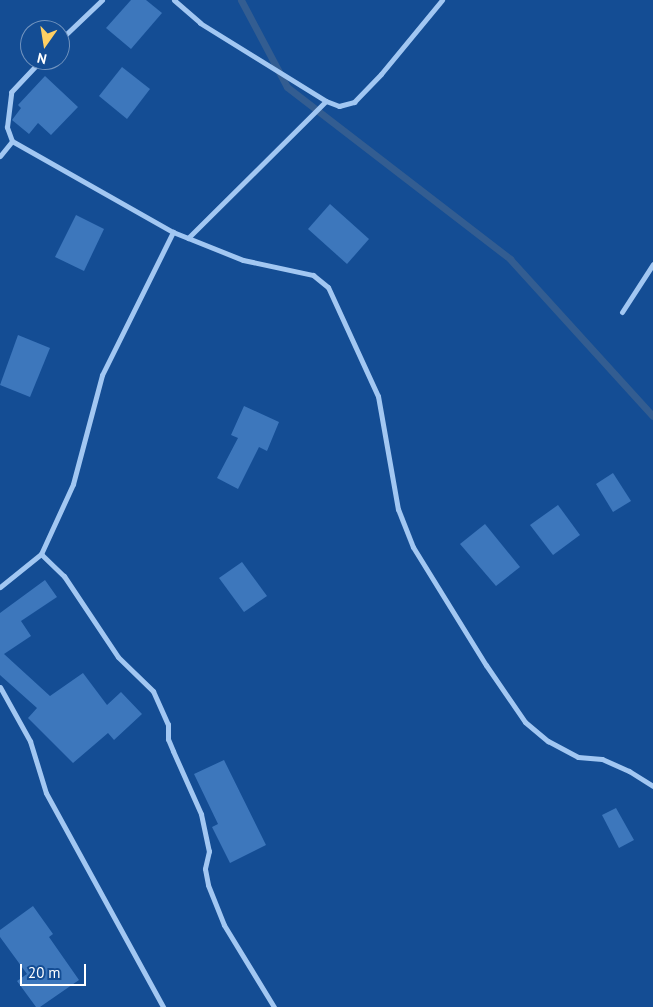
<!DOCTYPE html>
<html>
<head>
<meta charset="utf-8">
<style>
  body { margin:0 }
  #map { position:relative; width:653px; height:1007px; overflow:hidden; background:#144d94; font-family:"PT Sans",sans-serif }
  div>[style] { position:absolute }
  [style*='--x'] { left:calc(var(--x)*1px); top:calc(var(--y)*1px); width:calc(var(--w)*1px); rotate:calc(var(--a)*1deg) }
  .stream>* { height:7px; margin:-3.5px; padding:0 3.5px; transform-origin:3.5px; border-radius:3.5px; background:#335d91 }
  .building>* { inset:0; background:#3d77bc }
  .minor>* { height:5px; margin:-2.5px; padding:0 2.5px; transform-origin:2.5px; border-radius:2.5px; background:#a2c7f2 }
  span { translate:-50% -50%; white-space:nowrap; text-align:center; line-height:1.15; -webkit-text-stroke:5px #144d94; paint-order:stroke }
  .north { position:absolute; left:20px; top:20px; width:50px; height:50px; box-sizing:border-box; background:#144d94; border:1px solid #7294bf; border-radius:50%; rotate:193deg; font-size:14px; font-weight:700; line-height:20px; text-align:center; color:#fff }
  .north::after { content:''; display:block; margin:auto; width:18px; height:22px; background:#ffd063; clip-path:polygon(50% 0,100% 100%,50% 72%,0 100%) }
  .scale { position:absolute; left:20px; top:964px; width:66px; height:22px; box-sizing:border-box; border:2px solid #fff; border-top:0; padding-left:6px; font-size:15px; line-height:18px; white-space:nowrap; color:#fff; -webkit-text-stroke:4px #144d94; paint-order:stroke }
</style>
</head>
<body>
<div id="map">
  <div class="stream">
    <i style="--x:241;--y:0;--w:98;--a:62.1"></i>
    <i style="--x:287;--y:87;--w:282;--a:37.6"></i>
    <i style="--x:510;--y:259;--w:212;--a:47.7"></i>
  </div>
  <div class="building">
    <i style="clip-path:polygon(131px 0,146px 0,162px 13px,131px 49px,106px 28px)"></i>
    <i style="clip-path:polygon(122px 67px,150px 89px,127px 119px,99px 96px)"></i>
    <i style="clip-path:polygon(45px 76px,78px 107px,51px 135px,38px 123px,29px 134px,12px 120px,21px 108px,18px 105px)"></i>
    <i style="clip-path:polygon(330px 204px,369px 239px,347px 264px,308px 229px)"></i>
    <i style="clip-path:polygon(76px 215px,104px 229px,84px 271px,55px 257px)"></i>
    <i style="clip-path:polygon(18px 335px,50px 348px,30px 397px,0 385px)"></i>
    <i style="clip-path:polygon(244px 406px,279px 422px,267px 451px,259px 447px,238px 489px,217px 478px,238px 438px,231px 435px)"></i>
    <i style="clip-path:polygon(613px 473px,631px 501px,613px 512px,596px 484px)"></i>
    <i style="clip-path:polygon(558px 505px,580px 535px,553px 555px,530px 525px)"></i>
    <i style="clip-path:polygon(485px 524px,520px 567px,496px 586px,460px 544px)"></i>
    <i style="clip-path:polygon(242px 562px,267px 596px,244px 612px,219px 578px)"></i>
    <i style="clip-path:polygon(45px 580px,57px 597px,21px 621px,31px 636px,4px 654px,50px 696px,83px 673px,107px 705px,121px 692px,142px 714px,114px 740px,108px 733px,73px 763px,28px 718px,37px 708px,0 675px,0 613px)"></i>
    <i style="clip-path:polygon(224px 760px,266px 845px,230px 863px,212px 827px,218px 824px,194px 774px)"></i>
    <i style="clip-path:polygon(616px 808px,634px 840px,619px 848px,602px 815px)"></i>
    <i style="clip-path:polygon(33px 906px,53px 934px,49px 937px,79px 980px,40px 1007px,36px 1007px,17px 981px,27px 974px,0 937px,0 930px)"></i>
  </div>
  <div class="minor">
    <i style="--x:174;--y:0;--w:35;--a:41"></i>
    <i style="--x:200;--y:23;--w:148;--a:31.8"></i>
    <i style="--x:326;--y:101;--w:14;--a:21"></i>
    <i style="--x:339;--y:106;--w:16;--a:-15"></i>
    <i style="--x:354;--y:102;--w:39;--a:-46"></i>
    <i style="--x:381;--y:74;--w:96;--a:-50.5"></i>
    <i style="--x:60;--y:40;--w:58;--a:-43.6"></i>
    <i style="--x:12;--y:141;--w:185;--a:29.5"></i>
    <i style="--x:173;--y:232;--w:75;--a:21.8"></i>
    <i style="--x:243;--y:260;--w:72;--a:12.1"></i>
    <i style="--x:313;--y:275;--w:19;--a:39"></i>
    <i style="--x:328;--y:287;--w:120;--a:65.4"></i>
    <i style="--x:378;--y:396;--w:115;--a:80"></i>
    <i style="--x:398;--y:509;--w:41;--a:68.5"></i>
    <i style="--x:413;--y:547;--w:139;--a:58.3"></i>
    <i style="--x:486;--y:665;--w:69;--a:55.6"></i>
    <i style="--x:525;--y:722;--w:30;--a:40"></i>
    <i style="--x:548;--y:741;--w:34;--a:28"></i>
    <i style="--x:578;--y:757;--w:24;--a:5"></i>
    <i style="--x:602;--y:759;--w:30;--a:24"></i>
    <i style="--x:629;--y:771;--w:28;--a:32"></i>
    <i style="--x:0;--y:156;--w:19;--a:-51"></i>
    <i style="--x:12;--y:141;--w:15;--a:-110"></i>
    <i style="--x:7;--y:127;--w:35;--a:-83"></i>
    <i style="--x:11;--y:92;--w:44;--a:-46.8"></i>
    <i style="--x:188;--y:238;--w:194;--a:-44.8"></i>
    <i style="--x:622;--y:312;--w:57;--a:-57.1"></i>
    <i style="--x:41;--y:554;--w:77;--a:-65.4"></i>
    <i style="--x:73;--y:484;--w:113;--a:-75.1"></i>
    <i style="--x:102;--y:375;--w:160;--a:-63.6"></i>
    <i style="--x:0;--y:587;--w:53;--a:-38.8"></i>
    <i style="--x:41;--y:554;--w:32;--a:44"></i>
    <i style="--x:64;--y:576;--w:97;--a:56.3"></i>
    <i style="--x:118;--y:657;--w:49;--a:44.2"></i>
    <i style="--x:153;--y:691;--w:36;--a:66"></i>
    <i style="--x:168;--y:724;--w:15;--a:90"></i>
    <i style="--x:168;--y:739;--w:13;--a:67"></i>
    <i style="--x:173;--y:751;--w:69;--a:66"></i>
    <i style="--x:201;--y:814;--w:38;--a:78"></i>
    <i style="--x:209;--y:851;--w:18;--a:103"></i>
    <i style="--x:205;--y:869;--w:16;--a:79"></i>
    <i style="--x:208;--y:885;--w:43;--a:68.2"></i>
    <i style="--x:224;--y:925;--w:96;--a:58.6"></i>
    <i style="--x:0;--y:687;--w:62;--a:60.9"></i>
    <i style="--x:30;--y:741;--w:54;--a:72.9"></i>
    <i style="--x:46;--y:793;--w:244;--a:61.3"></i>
  </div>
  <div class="north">N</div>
  <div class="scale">20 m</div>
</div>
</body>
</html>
